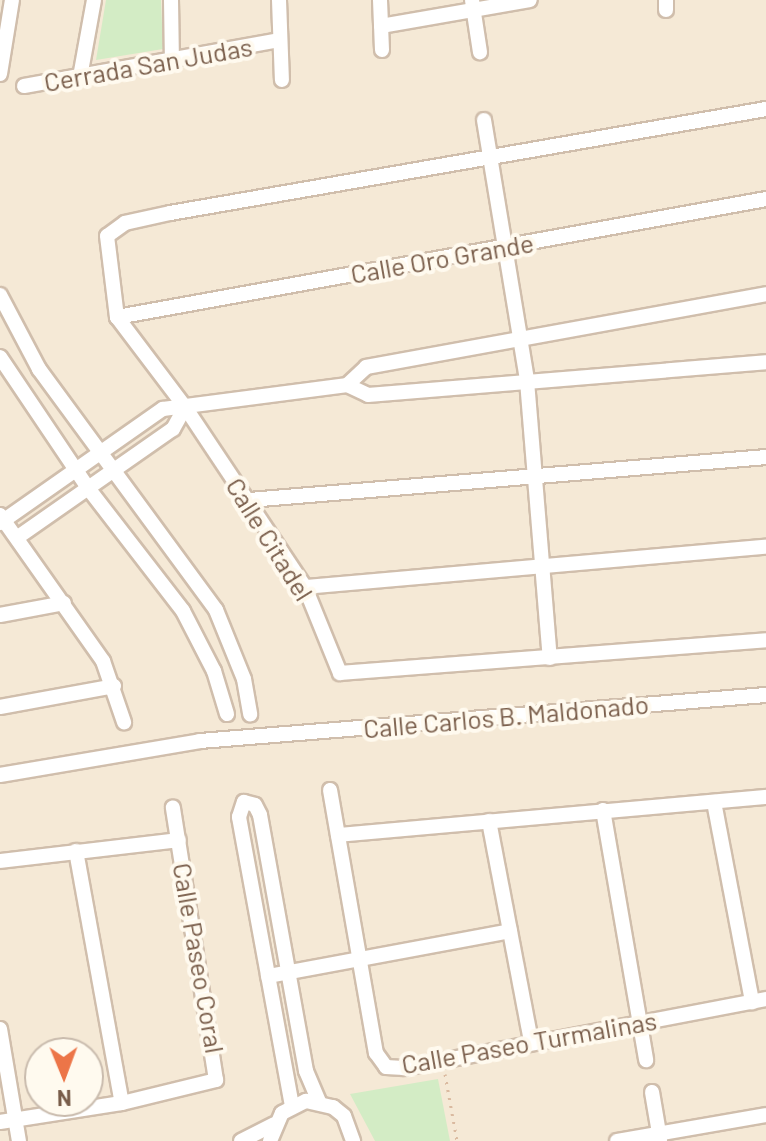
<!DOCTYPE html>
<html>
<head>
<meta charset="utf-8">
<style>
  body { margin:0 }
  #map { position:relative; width:766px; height:1141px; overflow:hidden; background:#fdf6e8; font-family:Barlow,sans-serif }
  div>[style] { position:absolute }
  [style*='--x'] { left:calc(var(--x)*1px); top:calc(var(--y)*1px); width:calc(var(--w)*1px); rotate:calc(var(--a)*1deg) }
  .residential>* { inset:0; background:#f5e9d6 }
  .green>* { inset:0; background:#d3ecc5 }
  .path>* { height:3px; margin-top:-1.5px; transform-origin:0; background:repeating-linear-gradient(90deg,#dabaa0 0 2px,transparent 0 8px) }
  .roads { filter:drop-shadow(2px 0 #d0beac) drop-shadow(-2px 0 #d0beac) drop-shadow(0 2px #d0beac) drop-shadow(0 -2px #d0beac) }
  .minor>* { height:14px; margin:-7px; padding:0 7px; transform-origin:7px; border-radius:7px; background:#fff }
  span { translate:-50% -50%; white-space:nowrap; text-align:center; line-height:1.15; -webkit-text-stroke:8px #fffaef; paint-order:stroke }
  .street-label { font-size:26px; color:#795d4a }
  .north { position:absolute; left:24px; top:1037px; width:80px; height:80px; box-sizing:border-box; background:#fffaef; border:2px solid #c9bbad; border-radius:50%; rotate:179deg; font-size:22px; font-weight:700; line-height:32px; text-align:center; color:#795d4a }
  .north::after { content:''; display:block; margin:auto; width:28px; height:36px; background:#ec7548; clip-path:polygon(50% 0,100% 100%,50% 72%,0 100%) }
</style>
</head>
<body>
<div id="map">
  <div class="residential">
    <i style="clip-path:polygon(evenodd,0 0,766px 0,766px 1141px,0 1141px,0 0,40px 1053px,88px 1053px,88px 1101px,40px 1101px,40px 1053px)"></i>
  </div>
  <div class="green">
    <i style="clip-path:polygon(106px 0,161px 0,163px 49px,96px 60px)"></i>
    <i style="clip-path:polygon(438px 1079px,450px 1141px,375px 1141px,350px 1094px)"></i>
  </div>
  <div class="path">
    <i style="--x:445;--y:1074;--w:68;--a:79.8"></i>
  </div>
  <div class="roads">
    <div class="minor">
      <i style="--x:171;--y:0;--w:61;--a:89.1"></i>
      <i style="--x:279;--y:0;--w:80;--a:87.9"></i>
      <i style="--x:380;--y:0;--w:50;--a:87.7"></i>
      <i style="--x:472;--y:0;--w:53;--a:81.3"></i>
      <i style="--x:666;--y:0;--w:10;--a:90"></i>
      <i style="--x:381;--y:26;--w:151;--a:-9.9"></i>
      <i style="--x:0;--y:74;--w:75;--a:-80.8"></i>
      <i style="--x:80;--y:77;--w:78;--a:-79.7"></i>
      <i style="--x:24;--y:86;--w:259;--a:-10.2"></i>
      <i style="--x:766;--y:109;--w:605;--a:170.1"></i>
      <i style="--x:170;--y:213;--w:46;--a:167.5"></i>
      <i style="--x:125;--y:223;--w:22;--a:144"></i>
      <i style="--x:107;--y:236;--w:82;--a:83"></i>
      <i style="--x:117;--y:317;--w:113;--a:52.9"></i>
      <i style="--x:185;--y:407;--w:216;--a:56.3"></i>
      <i style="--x:305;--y:587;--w:93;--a:67.9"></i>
      <i style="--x:340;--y:673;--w:427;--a:-4.4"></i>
      <i style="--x:484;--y:120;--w:265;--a:80.6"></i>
      <i style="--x:527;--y:381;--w:278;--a:85.3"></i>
      <i style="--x:0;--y:295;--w:84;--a:62.2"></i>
      <i style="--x:39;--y:369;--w:299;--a:53.7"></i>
      <i style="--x:216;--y:610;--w:74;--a:67.9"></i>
      <i style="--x:244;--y:679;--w:36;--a:80"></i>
      <i style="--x:117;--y:317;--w:660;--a:-10.3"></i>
      <i style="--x:0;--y:357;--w:158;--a:56.1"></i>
      <i style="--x:88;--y:488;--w:155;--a:52.3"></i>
      <i style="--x:183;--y:611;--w:68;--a:62.7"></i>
      <i style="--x:214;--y:671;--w:45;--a:73.2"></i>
      <i style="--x:347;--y:385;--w:26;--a:-43"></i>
      <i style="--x:366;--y:367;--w:407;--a:-10.3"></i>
      <i style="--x:249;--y:500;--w:519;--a:-4.75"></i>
      <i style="--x:0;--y:515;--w:179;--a:54.8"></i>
      <i style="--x:103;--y:661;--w:65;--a:71"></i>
      <i style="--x:0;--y:523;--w:199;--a:-35"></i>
      <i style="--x:163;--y:409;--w:186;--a:-7.4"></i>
      <i style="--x:347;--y:385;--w:23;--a:25"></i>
      <i style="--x:368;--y:395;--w:399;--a:-4.7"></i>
      <i style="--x:18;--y:537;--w:189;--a:-34.9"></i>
      <i style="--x:173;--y:429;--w:25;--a:-61"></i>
      <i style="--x:305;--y:587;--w:463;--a:-5"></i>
      <i style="--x:0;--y:615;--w:65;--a:-10.6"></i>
      <i style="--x:0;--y:707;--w:116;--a:-10.4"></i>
      <i style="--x:0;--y:775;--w:203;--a:-9.6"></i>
      <i style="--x:200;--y:741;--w:568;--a:-4.65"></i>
      <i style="--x:330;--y:790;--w:267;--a:80.1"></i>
      <i style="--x:376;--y:1053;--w:17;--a:54"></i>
      <i style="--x:386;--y:1067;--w:18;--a:3"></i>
      <i style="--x:404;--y:1068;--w:369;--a:-10.8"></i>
      <i style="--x:714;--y:802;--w:204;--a:79.2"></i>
      <i style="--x:603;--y:810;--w:254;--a:80.2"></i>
      <i style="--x:489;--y:821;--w:225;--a:79.2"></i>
      <i style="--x:338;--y:835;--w:430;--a:-5.1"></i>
      <i style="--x:76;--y:851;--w:256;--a:79.7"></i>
      <i style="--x:0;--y:861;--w:180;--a:-6.7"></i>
      <i style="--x:268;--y:976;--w:246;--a:-10.5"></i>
      <i style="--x:0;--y:1029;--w:114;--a:80.4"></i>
      <i style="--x:652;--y:1092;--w:48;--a:80.3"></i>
      <i style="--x:292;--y:1106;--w:294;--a:-100.4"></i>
      <i style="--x:239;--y:817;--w:16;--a:-72"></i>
      <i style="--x:244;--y:802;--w:11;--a:15"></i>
      <i style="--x:255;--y:805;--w:11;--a:63"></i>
      <i style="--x:260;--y:815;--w:260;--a:79.8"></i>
      <i style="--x:306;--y:1071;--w:34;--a:67"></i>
      <i style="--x:0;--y:1122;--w:123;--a:-8.9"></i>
      <i style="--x:122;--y:1103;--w:97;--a:-13.7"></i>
      <i style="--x:216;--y:1080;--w:276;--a:-99"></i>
      <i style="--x:241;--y:1141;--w:37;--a:-27"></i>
      <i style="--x:270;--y:1141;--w:30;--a:-67"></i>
      <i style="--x:282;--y:1113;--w:27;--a:-27"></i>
      <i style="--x:306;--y:1101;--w:28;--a:13"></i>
      <i style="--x:333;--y:1107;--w:14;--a:39"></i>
      <i style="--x:344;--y:1116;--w:27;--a:70"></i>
      <i style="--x:617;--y:1141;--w:151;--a:-9.9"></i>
    </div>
  </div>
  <div class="street-label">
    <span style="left:148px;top:64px;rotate:-10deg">Cerrada San Judas</span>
    <span style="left:442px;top:258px;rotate:-10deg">Calle Oro Grande</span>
    <span style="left:270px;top:539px;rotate:58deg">Calle Citadel</span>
    <span style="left:506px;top:716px;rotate:-5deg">Calle Carlos B. Maldonado</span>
    <span style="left:199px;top:958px;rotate:80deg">Calle Paseo Coral</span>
    <span style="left:529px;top:1042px;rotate:-10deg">Calle Paseo Turmalinas</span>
  </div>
  <div class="north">N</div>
</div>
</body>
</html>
